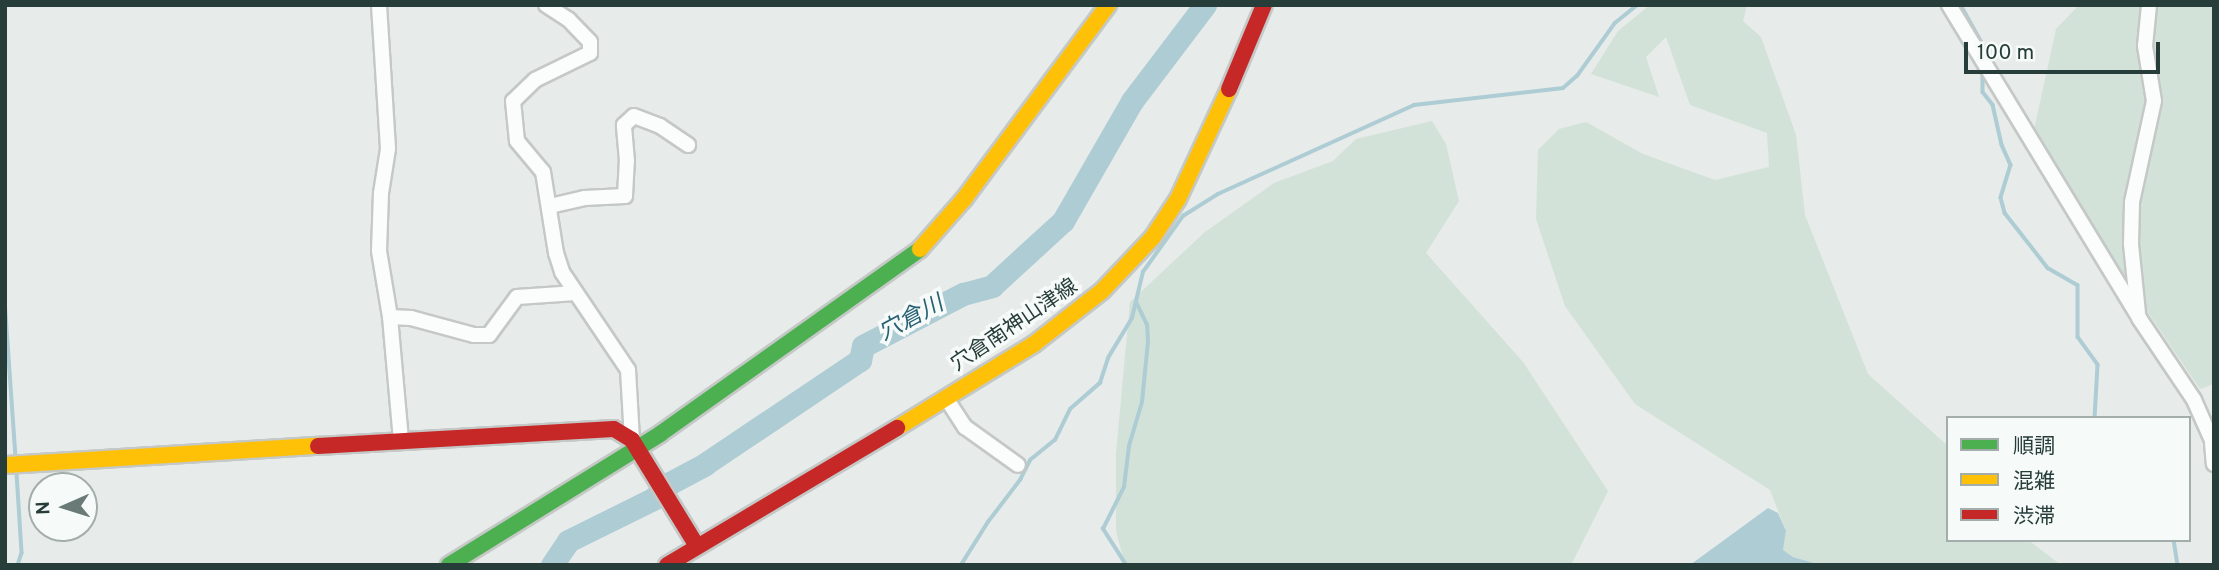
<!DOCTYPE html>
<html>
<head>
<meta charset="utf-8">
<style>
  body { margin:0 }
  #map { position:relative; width:2219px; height:570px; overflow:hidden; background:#e7ebe9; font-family:Overpass,"Noto Sans JP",sans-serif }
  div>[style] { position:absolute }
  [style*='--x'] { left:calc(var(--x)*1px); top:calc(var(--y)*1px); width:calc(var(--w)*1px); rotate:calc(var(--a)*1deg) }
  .green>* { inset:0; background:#d2e2d8 }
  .water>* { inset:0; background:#adccd4 }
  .stream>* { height:3.5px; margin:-1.75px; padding:0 1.75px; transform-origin:1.75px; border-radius:1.75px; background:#adccd4 }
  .river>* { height:23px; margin:-11.5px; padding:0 11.5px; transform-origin:11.5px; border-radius:11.5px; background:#adccd4 }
  .roads { filter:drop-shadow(2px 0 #c4c8c6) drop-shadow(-2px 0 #c4c8c6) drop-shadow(0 2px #c4c8c6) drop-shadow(0 -2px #c4c8c6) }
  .street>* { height:14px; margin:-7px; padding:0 7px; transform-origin:7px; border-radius:7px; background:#fbfcfc }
  .fast>* { height:16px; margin:-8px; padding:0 8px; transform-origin:8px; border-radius:8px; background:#4caf50 }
  .slow>* { height:16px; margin:-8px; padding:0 8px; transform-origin:8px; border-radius:8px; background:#ffc107 }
  .jam>* { height:16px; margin:-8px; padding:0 8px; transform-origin:8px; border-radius:8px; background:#c62828 }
  span { translate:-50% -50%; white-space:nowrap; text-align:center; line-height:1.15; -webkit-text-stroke:7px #f6faf8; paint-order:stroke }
  .street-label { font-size:21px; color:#263d39 }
  .water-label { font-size:23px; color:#276073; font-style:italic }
  .frame { position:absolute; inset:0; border:7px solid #263d39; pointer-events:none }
  .legend { position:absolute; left:1946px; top:416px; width:245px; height:126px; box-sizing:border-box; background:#f6faf8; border:2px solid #a3aeac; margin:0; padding:9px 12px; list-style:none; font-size:21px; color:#263d39 }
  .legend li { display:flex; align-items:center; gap:14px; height:35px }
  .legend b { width:35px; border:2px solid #a3aeac }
  .north { position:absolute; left:28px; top:472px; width:70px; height:70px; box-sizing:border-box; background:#f6faf8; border:2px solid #a3aeac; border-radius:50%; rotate:267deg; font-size:19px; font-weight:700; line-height:28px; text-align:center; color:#263d39 }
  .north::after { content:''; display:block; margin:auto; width:24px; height:32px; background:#6a7a77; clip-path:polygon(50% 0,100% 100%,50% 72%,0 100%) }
  .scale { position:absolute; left:1964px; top:42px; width:196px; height:32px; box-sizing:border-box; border:4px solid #263d39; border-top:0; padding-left:9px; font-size:21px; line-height:24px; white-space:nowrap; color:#263d39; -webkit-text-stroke:5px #f6faf8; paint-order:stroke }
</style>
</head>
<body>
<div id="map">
  <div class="green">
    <i style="clip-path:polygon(1650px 5px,1747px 5px,1743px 21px,1761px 37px,1796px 135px,1805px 215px,1868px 374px,1948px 446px,1948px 540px,2028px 540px,2061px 565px,1821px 565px,1793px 557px,1783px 550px,1786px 531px,1770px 490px,1635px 404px,1565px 306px,1536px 219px,1538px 150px,1559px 129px,1586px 122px,1643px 154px,1715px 180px,1769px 167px,1767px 133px,1690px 105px,1666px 37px,1646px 57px,1659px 97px,1591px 74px,1618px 31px)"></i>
    <i style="clip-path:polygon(2079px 5px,2214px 5px,2214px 384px,2200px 389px,2136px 295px,2034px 130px,2056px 29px)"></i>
    <i style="clip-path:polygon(1432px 121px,1446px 144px,1459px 201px,1426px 253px,1523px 362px,1608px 491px,1571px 565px,1125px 565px,1116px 531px,1116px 453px,1130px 302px,1205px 232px,1274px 183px,1333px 161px,1356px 139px)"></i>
  </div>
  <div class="water">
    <i style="clip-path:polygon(1768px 508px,1778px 513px,1786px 531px,1783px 550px,1793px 557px,1821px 565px,1690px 565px)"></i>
  </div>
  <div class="stream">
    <i style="--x:1961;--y:5;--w:60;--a:60.9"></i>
    <i style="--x:1990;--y:57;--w:4;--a:104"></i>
    <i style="--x:1983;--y:75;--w:17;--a:90"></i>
    <i style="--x:1983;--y:92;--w:16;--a:52"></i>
    <i style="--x:1993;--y:105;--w:41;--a:77.3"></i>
    <i style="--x:2002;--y:145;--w:22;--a:66"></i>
    <i style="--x:2011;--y:165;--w:34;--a:107"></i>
    <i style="--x:2001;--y:198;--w:16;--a:75"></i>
    <i style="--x:2005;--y:213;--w:70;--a:52"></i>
    <i style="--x:2048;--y:268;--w:34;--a:30"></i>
    <i style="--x:2078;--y:285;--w:52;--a:90"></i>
    <i style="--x:2078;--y:337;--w:34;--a:54"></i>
    <i style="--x:2098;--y:365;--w:53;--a:93.2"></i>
    <i style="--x:5;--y:300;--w:158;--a:86"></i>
    <i style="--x:17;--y:473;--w:80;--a:86.4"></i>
    <i style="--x:22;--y:553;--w:13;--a:108"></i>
    <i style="--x:2174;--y:540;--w:25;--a:81"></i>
    <i style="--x:961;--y:565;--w:51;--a:-57.9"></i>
    <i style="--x:988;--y:522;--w:53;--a:-52.7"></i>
    <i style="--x:1020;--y:480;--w:22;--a:-63"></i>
    <i style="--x:1030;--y:460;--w:32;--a:-39"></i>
    <i style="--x:1055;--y:440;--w:34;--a:-64"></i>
    <i style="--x:1070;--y:409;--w:40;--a:-41"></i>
    <i style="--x:1100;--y:383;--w:26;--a:-72"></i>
    <i style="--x:1108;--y:358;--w:47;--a:-59"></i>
    <i style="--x:1132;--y:318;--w:47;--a:-76.6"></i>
    <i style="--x:1143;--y:272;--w:69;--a:-54.5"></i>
    <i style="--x:1183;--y:216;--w:41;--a:-32.2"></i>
    <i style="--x:1218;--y:194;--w:215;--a:-24.4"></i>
    <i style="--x:1414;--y:105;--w:150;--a:-6.5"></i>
    <i style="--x:1563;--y:88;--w:18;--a:-41"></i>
    <i style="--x:1577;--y:76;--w:65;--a:-54.4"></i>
    <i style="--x:1615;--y:23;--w:28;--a:-39"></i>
    <i style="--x:1126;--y:565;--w:43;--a:-122.6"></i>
    <i style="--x:1103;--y:529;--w:47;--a:-63.4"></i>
    <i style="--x:1124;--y:487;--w:41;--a:-83"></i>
    <i style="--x:1129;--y:446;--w:46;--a:-73.5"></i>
    <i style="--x:1142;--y:402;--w:60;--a:-84.3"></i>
    <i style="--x:1148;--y:342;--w:17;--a:-93"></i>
    <i style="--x:1147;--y:325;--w:25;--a:-116"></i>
  </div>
  <div class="river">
    <i style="--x:552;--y:565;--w:29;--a:-56"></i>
    <i style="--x:568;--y:541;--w:95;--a:-26.3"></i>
    <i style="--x:653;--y:499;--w:23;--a:-43"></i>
    <i style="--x:670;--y:483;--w:40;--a:-28"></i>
    <i style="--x:705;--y:464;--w:187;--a:-33.9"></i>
    <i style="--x:860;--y:360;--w:14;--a:-78"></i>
    <i style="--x:863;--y:346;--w:113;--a:-27.5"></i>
    <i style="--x:963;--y:294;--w:30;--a:-15"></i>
    <i style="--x:992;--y:286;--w:96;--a:-42.5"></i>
    <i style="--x:1063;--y:221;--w:138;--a:-60.1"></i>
    <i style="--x:1132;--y:101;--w:121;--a:-52.8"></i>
  </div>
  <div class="roads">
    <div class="street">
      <i style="--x:379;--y:5;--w:144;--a:86.4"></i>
      <i style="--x:388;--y:149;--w:45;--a:99"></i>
      <i style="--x:381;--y:193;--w:58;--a:92"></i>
      <i style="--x:379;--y:251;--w:67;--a:80.5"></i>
      <i style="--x:390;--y:317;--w:123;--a:84.9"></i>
      <i style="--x:546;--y:5;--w:27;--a:33"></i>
      <i style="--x:569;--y:20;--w:30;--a:46"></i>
      <i style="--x:590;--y:42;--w:11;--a:90"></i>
      <i style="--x:590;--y:53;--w:61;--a:153.9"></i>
      <i style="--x:535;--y:80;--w:30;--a:136"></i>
      <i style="--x:513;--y:101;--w:40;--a:84.3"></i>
      <i style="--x:517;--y:141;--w:40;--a:50"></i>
      <i style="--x:543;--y:172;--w:82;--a:80.9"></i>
      <i style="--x:556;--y:253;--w:20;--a:72"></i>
      <i style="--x:562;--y:272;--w:118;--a:56"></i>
      <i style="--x:628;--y:370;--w:70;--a:86.7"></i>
      <i style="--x:1949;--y:5;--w:366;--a:58.7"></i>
      <i style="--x:2139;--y:318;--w:99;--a:56.1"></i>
      <i style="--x:2194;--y:400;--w:49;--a:66"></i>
      <i style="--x:550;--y:206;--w:35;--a:-13"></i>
      <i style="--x:584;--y:198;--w:41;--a:-2.8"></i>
      <i style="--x:625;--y:196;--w:35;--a:-87"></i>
      <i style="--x:627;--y:161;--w:36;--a:-95"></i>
      <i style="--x:624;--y:125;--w:13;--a:-42"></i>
      <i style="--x:634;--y:116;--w:28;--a:21"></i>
      <i style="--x:660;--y:126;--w:34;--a:34"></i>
      <i style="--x:2138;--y:313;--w:69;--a:-95.8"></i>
      <i style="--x:2131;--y:244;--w:42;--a:-88.6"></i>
      <i style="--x:2132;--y:202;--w:103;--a:-77.7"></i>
      <i style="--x:2154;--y:101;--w:56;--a:-99.3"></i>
      <i style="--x:2145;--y:46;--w:41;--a:-84.4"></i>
      <i style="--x:390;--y:317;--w:21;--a:3"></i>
      <i style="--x:411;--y:318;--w:65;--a:15.1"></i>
      <i style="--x:474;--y:335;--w:15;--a:0"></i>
      <i style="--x:489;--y:335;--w:47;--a:-53.6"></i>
      <i style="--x:517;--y:297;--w:59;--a:-3.9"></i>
      <i style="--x:946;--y:398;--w:35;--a:57"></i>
      <i style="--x:965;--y:427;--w:65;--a:35.6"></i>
      <i style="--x:2212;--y:443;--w:21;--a:85"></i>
    </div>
    <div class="fast">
      <i style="--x:449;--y:565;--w:248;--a:-31.8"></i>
      <i style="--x:660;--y:434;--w:319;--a:-35.4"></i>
    </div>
    <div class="slow">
      <i style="--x:920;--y:249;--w:67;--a:-48.7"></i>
      <i style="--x:964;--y:199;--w:242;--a:-53.4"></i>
      <i style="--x:897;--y:428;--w:161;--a:-31.5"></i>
      <i style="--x:1034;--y:344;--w:86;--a:-37.9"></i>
      <i style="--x:1102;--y:291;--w:74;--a:-46.6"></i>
      <i style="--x:1153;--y:237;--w:45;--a:-56.7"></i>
      <i style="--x:1178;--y:199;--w:121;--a:-65.1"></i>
      <i style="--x:5;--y:465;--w:314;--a:-3.5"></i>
    </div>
    <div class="jam">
      <i style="--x:1229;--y:89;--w:91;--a:-67.4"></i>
      <i style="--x:318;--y:446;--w:296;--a:-3.3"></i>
      <i style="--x:614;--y:429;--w:21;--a:31"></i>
      <i style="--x:632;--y:440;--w:124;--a:58.5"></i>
      <i style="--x:667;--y:565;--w:268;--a:-30.8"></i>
    </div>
  </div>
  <div class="street-label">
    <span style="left:1015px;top:326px;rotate:-34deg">穴倉南神山津線</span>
  </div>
  <div class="water-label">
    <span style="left:912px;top:320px;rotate:-28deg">穴倉川</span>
  </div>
  <div class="frame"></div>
  <ul class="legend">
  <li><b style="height:9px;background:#4caf50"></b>順調</li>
  <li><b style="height:9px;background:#ffc107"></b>混雑</li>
  <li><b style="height:9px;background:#c62828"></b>渋滞</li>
  </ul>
  <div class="north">N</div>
  <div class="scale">100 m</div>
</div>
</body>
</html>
